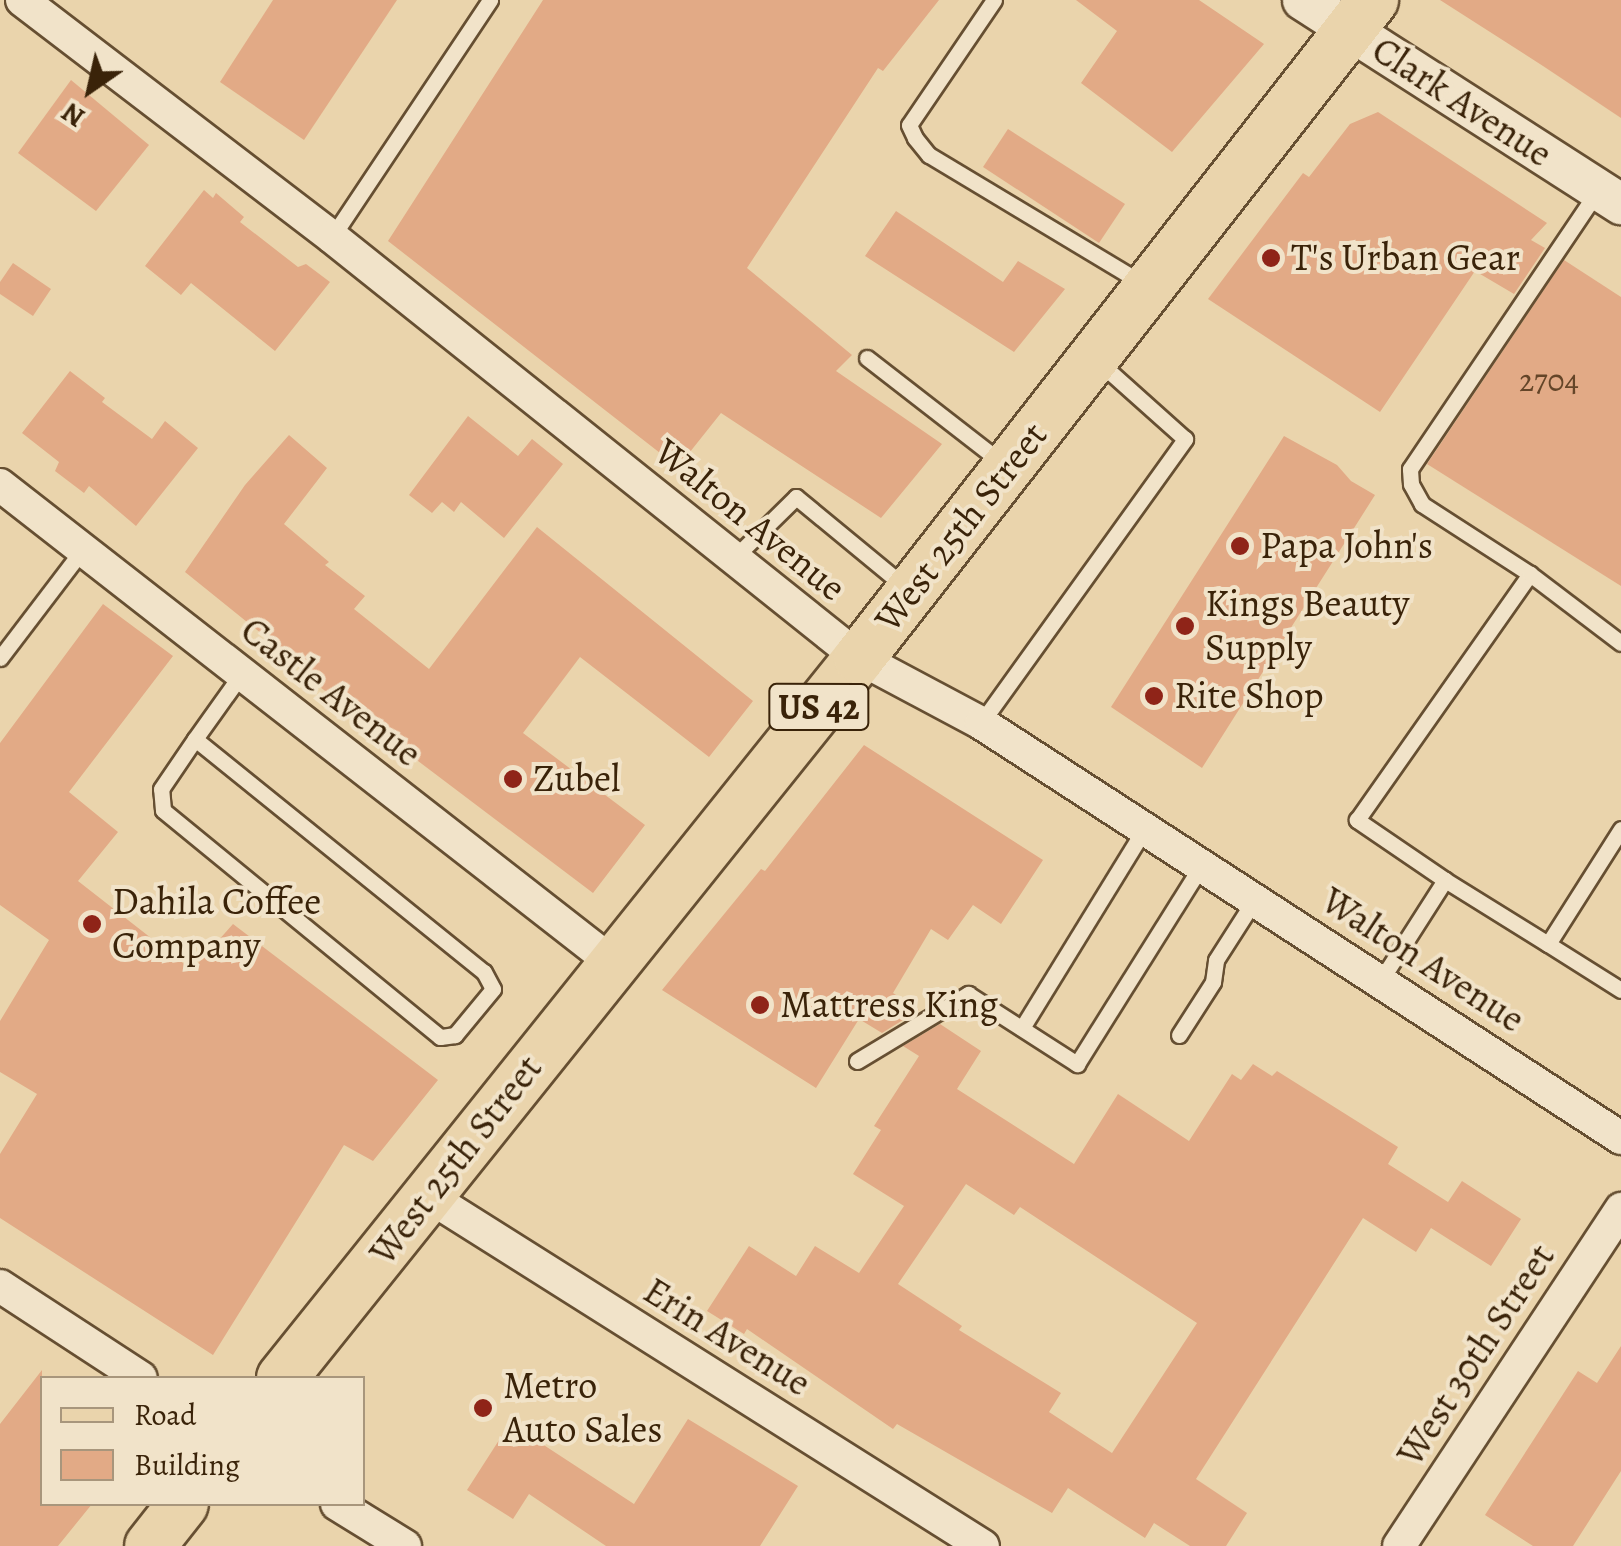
<!DOCTYPE html>
<html>
<head>
<meta charset="utf-8">
<style>
  body { margin:0 }
  #map { position:relative; width:1621px; height:1546px; overflow:hidden; background:#ead4ac; font-family:Alegreya,serif }
  div>[style] { position:absolute }
  [style*='--x'] { left:calc(var(--x)*1px); top:calc(var(--y)*1px); width:calc(var(--w)*1px); rotate:calc(var(--a)*1deg) }
  .building>* { inset:0; background:#e2aa86 }
  .roads { filter:drop-shadow(2px 0 #664f32) drop-shadow(-2px 0 #664f32) drop-shadow(0 2px #664f32) drop-shadow(0 -2px #664f32) }
  .service>* { height:15px; margin:-7.5px; padding:0 7.5px; transform-origin:7.5px; border-radius:7.5px; background:#f1e3c9 }
  .minor>* { height:32px; margin:-16px; padding:0 16px; transform-origin:16px; border-radius:16px; background:#f1e3c9 }
  .tertiary>* { height:40px; margin:-20px; padding:0 20px; transform-origin:20px; border-radius:20px; background:#f1e3c9 }
  .primary>* { height:50px; margin:-25px; padding:0 25px; transform-origin:25px; border-radius:25px; background:#ead4ac }
  .dots>* { width:28px; height:28px; translate:-50% -50%; box-sizing:border-box; border:5px solid #f1e3c9; border-radius:50% }
  span { translate:-50% -50%; white-space:nowrap; text-align:center; line-height:1.15; -webkit-text-stroke:8px #f1e3c9; paint-order:stroke }
  .number-label { font-size:32px; color:#644528 }
  .number-label span { -webkit-text-stroke-width:0 }
  .shield-label span { padding:2px 8px; background:#f1e3c9; border:2px solid; border-radius:8px; -webkit-text-stroke-width:0 }
  .shield-label { font-size:35px; color:#3a2309; font-weight:700 }
  .street-label { font-size:38px; color:#3a2309 }
  .poi-label { font-size:38px; color:#3a2309 }
  .left { translate:0 -50%; text-align:left }
  .legend { position:absolute; left:40px; top:1376px; width:325px; height:130px; box-sizing:border-box; background:#f1e3c9; border:2px solid #a8967c; margin:0; padding:12px 18px; list-style:none; font-size:30px; color:#3a2309 }
  .legend li { display:flex; align-items:center; gap:20px; height:50px }
  .legend b { width:50px; border:2px solid #a8967c }
  .north { position:absolute; left:40px; top:40px; width:100px; height:100px; -webkit-text-stroke:8px #f1e3c9; paint-order:stroke; rotate:214deg; font-size:28px; font-weight:700; line-height:40px; text-align:center; color:#3a2309 }
  .north::after { content:''; display:block; margin:auto; width:35px; height:45px; background:#3a2309; clip-path:polygon(50% 0,100% 100%,50% 72%,0 100%) }
</style>
</head>
<body>
<div id="map">
  <div class="building">
    <i style="clip-path:polygon(273px 0,397px 0,304px 140px,220px 82px)"></i>
    <i style="clip-path:polygon(543px 0,939px 0,883px 71px,878px 68px,747px 268px,852px 355px,836px 371px,942px 444px,881px 518px,721px 413px,678px 467px,388px 241px)"></i>
    <i style="clip-path:polygon(1076px 0,1199px 0,1264px 44px,1172px 152px,1081px 83px,1117px 31px)"></i>
    <i style="clip-path:polygon(1440px 0,1621px 0,1621px 118px,1543px 66px)"></i>
    <i style="clip-path:polygon(71px 80px,149px 145px,96px 211px,18px 153px)"></i>
    <i style="clip-path:polygon(1378px 112px,1547px 223px,1531px 240px,1545px 248px,1514px 294px,1475px 271px,1380px 412px,1208px 299px,1303px 173px,1309px 177px,1350px 124px)"></i>
    <i style="clip-path:polygon(1008px 129px,1125px 204px,1099px 243px,983px 167px)"></i>
    <i style="clip-path:polygon(204px 190px,213px 198px,216px 193px,244px 217px,240px 222px,298px 267px,306px 264px,330px 282px,275px 351px,191px 283px,181px 295px,145px 266px)"></i>
    <i style="clip-path:polygon(896px 211px,1003px 282px,1018px 261px,1065px 289px,1014px 352px,865px 256px)"></i>
    <i style="clip-path:polygon(1564px 260px,1621px 297px,1621px 586px,1427px 464px)"></i>
    <i style="clip-path:polygon(13px 263px,51px 289px,33px 316px,0 294px,0 282px)"></i>
    <i style="clip-path:polygon(70px 371px,105px 398px,102px 402px,152px 439px,165px 421px,198px 448px,136px 526px,89px 486px,84px 493px,55px 471px,59px 462px,22px 433px)"></i>
    <i style="clip-path:polygon(468px 416px,518px 456px,532px 439px,563px 464px,504px 538px,461px 502px,454px 512px,442px 502px,432px 513px,409px 495px)"></i>
    <i style="clip-path:polygon(289px 435px,327px 468px,284px 524px,329px 562px,325px 565px,365px 596px,354px 609px,429px 669px,537px 527px,753px 701px,709px 757px,580px 657px,523px 733px,645px 825px,593px 893px,316px 684px,319px 680px,185px 572px,245px 485px)"></i>
    <i style="clip-path:polygon(1284px 436px,1337px 465px,1351px 481px,1375px 495px,1202px 768px,1111px 707px)"></i>
    <i style="clip-path:polygon(103px 604px,173px 656px,69px 792px,118px 832px,78px 881px,192px 970px,233px 924px,438px 1080px,373px 1161px,344px 1145px,213px 1355px,0 1218px,0 1154px,37px 1094px,0 1072px,0 1021px,49px 940px,0 905px,0 743px)"></i>
    <i style="clip-path:polygon(864px 745px,1043px 860px,1001px 924px,973px 905px,948px 940px,931px 929px,893px 993px,919px 1010px,882px 1033px,859px 1019px,816px 1088px,662px 990px,761px 869px,765px 871px)"></i>
    <i style="clip-path:polygon(evenodd,940px 1024px,981px 1051px,957px 1089px,1074px 1164px,1118px 1094px,1189px 1141px,1232px 1074px,1241px 1080px,1253px 1064px,1272px 1076px,1277px 1071px,1398px 1147px,1388px 1164px,1448px 1202px,1462px 1181px,1521px 1219px,1491px 1266px,1431px 1228px,1416px 1252px,1363px 1218px,1196px 1479px,1247px 1513px,1226px 1546px,1190px 1546px,1154px 1523px,1145px 1538px,1068px 1488px,1052px 1513px,897px 1424px,893px 1429px,747px 1329px,744px 1334px,707px 1311px,749px 1246px,796px 1276px,815px 1246px,859px 1273px,904px 1206px,853px 1174px,881px 1130px,874px 1126px,919px 1056px,903px 1046px,940px 1024px,966px 1184px,1014px 1215px,1020px 1207px,1197px 1323px,1112px 1453px,1049px 1412px,1061px 1393px,959px 1330px,962px 1326px,898px 1284px,966px 1184px)"></i>
    <i style="clip-path:polygon(1621px 1346px,1621px 1471px,1573px 1546px,1533px 1546px,1485px 1515px,1578px 1371px,1597px 1383px)"></i>
    <i style="clip-path:polygon(42px 1370px,42px 1504px,92px 1504px,58px 1546px,0 1546px,0 1424px)"></i>
    <i style="clip-path:polygon(688px 1419px,798px 1486px,760px 1546px,606px 1546px,529px 1494px,513px 1519px,467px 1490px,510px 1423px,634px 1504px)"></i>
  </div>
  <div class="roads">
    <div class="service">
      <i style="--x:994;--y:0;--w:151;--a:124.2"></i>
      <i style="--x:909;--y:125;--w:14;--a:65"></i>
      <i style="--x:915;--y:138;--w:22;--a:51"></i>
      <i style="--x:929;--y:155;--w:249;--a:31"></i>
      <i style="--x:332;--y:237;--w:285;--a:-56.3"></i>
      <i style="--x:867;--y:358;--w:175;--a:37.8"></i>
      <i style="--x:734;--y:558;--w:87;--a:-44.5"></i>
      <i style="--x:796;--y:497;--w:140;--a:39.5"></i>
      <i style="--x:1530;--y:574;--w:129;--a:-147.1"></i>
      <i style="--x:1422;--y:504;--w:23;--a:-119"></i>
      <i style="--x:1411;--y:484;--w:15;--a:-94"></i>
      <i style="--x:1410;--y:469;--w:333;--a:-56"></i>
      <i style="--x:0;--y:658;--w:137;--a:-52.7"></i>
      <i style="--x:981;--y:723;--w:350;--a:-54.3"></i>
      <i style="--x:1185;--y:439;--w:115;--a:-138.2"></i>
      <i style="--x:195;--y:739;--w:371;--a:38.9"></i>
      <i style="--x:484;--y:972;--w:19;--a:62"></i>
      <i style="--x:493;--y:989;--w:60;--a:129.6"></i>
      <i style="--x:455;--y:1035;--w:15;--a:172"></i>
      <i style="--x:440;--y:1037;--w:358;--a:-140.7"></i>
      <i style="--x:163;--y:810;--w:21;--a:-95"></i>
      <i style="--x:161;--y:789;--w:60;--a:-55.8"></i>
      <i style="--x:195;--y:739;--w:81;--a:-54.5"></i>
      <i style="--x:1445;--y:880;--w:107;--a:-145.7"></i>
      <i style="--x:1357;--y:820;--w:301;--a:-54.9"></i>
      <i style="--x:1530;--y:574;--w:114;--a:37.2"></i>
      <i style="--x:1548;--y:944;--w:86;--a:32.2"></i>
      <i style="--x:1381;--y:980;--w:119;--a:-57.4"></i>
      <i style="--x:1445;--y:880;--w:121;--a:31.9"></i>
      <i style="--x:1548;--y:944;--w:136;--a:-57.6"></i>
      <i style="--x:1022;--y:1028;--w:235;--a:-58.4"></i>
      <i style="--x:1179;--y:1035;--w:63;--a:-57.3"></i>
      <i style="--x:1213;--y:982;--w:22;--a:-82"></i>
      <i style="--x:1216;--y:960;--w:72;--a:-57.4"></i>
      <i style="--x:857;--y:1061;--w:130;--a:-31.1"></i>
      <i style="--x:968;--y:994;--w:130;--a:32.7"></i>
      <i style="--x:1077;--y:1064;--w:235;--a:-57.9"></i>
    </div>
    <div class="minor">
      <i style="--x:22;--y:0;--w:390;--a:37.4"></i>
      <i style="--x:332;--y:237;--w:675;--a:38.62"></i>
      <i style="--x:859;--y:658;--w:138;--a:28"></i>
      <i style="--x:981;--y:723;--w:763;--a:32.96"></i>
      <i style="--x:0;--y:485;--w:777;--a:37.95"></i>
      <i style="--x:428;--y:1196;--w:656;--a:32.24"></i>
      <i style="--x:0;--y:1286;--w:168;--a:33.1"></i>
      <i style="--x:337;--y:1504;--w:80;--a:31.7"></i>
      <i style="--x:1399;--y:1546;--w:404;--a:-56.6"></i>
    </div>
    <div class="tertiary">
      <i style="--x:1303;--y:0;--w:378;--a:32.7"></i>
    </div>
    <div class="primary">
      <i style="--x:282;--y:1378;--w:923;--a:-51.29"></i>
      <i style="--x:859;--y:658;--w:835;--a:-52"></i>
      <i style="--x:150;--y:1546;--w:53;--a:-51.8"></i>
    </div>
  </div>
  <div class="dots">
    <i style="left:1271px;top:258px;background:#8f2418"></i>
    <i style="left:1240px;top:546px;background:#8f2418"></i>
    <i style="left:1185px;top:626px;background:#8f2418"></i>
    <i style="left:1154px;top:696px;background:#8f2418"></i>
    <i style="left:513px;top:779px;background:#8f2418"></i>
    <i style="left:92px;top:924px;background:#8f2418"></i>
    <i style="left:760px;top:1005px;background:#8f2418"></i>
    <i style="left:483px;top:1408px;background:#8f2418"></i>
  </div>
  <div class="number-label">
    <span style="left:1549px;top:380px">2704</span>
  </div>
  <div class="shield-label">
    <span style="left:819px;top:707px">US 42</span>
  </div>
  <div class="street-label">
    <span style="left:1462px;top:102px;rotate:33deg">Clark Avenue</span>
    <span style="left:750px;top:520px;rotate:39deg">Walton Avenue</span>
    <span style="left:961px;top:527px;rotate:-52deg">West 25th Street</span>
    <span style="left:331px;top:692px;rotate:38deg">Castle Avenue</span>
    <span style="left:1423px;top:960px;rotate:33deg">Walton Avenue</span>
    <span style="left:456px;top:1160px;rotate:-52deg">West 25th Street</span>
    <span style="left:727px;top:1337px;rotate:32deg">Erin Avenue</span>
    <span style="left:1476px;top:1355px;rotate:-57deg">West 30th Street</span>
  </div>
  <div class="poi-label">
    <span class="left" style="left:1291px;top:258px">T's Urban Gear</span>
    <span class="left" style="left:1260px;top:546px">Papa John's</span>
    <span class="left" style="left:1205px;top:626px">Kings Beauty<br>Supply</span>
    <span class="left" style="left:1174px;top:696px">Rite Shop</span>
    <span class="left" style="left:533px;top:779px">Zubel</span>
    <span class="left" style="left:112px;top:924px">Dahila Coffee<br>Company</span>
    <span class="left" style="left:780px;top:1005px">Mattress King</span>
    <span class="left" style="left:503px;top:1408px">Metro<br>Auto Sales</span>
  </div>
  <ul class="legend">
  <li><b style="height:12px;background:#ead4ac"></b>Road</li>
  <li><b style="height:28px;background:#e2aa86"></b>Building</li>
  </ul>
  <div class="north">N</div>
</div>
</body>
</html>
